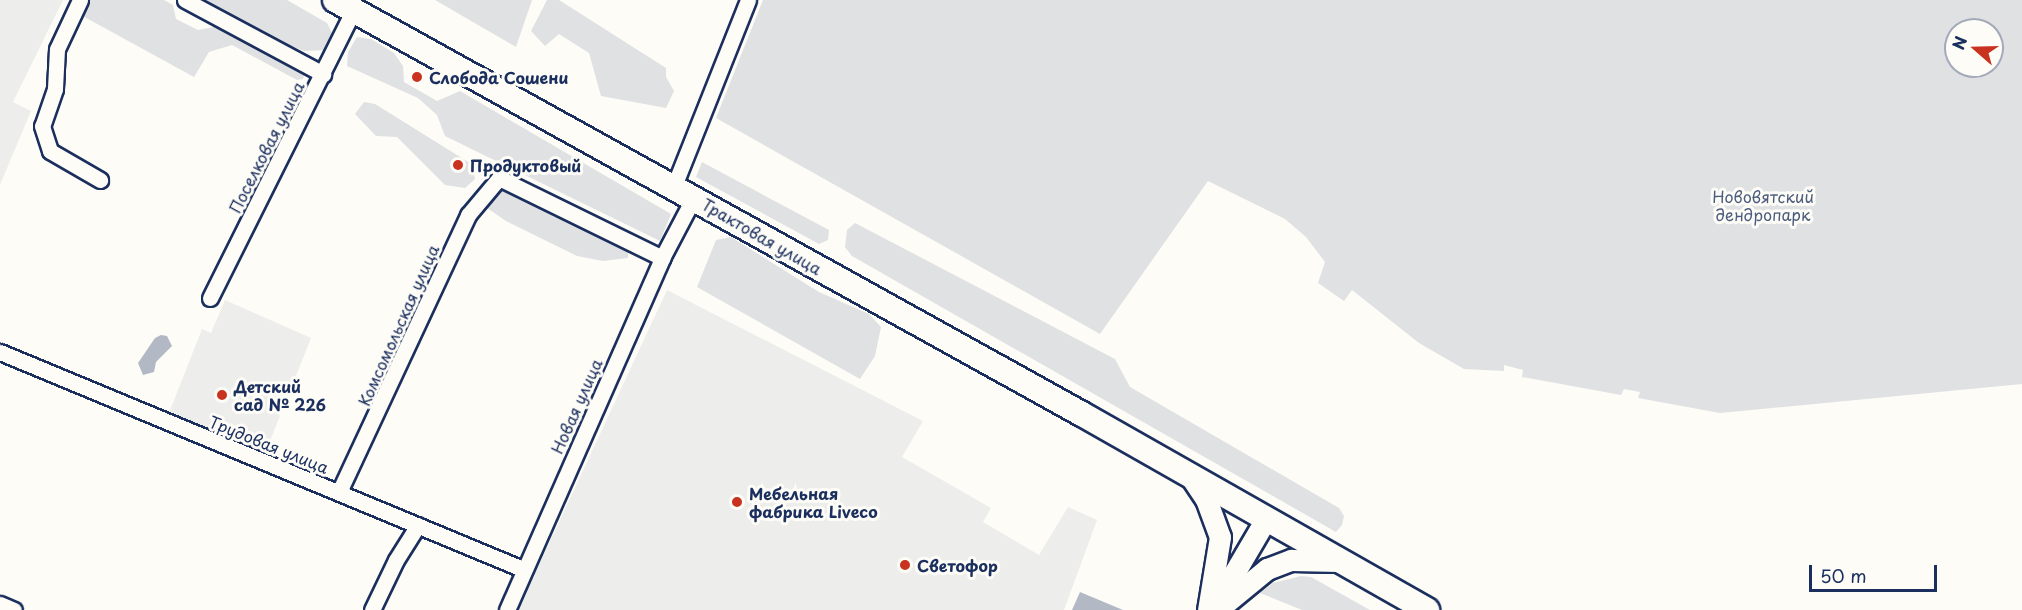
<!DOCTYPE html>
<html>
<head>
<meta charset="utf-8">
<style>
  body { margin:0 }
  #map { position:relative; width:2022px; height:610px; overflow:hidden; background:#fdfcf7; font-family:"Playpen Sans",sans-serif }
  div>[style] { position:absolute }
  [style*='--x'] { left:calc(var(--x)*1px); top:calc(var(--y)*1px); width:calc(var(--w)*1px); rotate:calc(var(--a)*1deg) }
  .built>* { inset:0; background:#edeeec }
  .green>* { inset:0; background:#e0e1e3 }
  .water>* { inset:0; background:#b3b8c5 }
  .roads { filter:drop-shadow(2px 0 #1b2f5e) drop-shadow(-2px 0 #1b2f5e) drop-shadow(0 2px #1b2f5e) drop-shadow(0 -2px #1b2f5e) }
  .minor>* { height:15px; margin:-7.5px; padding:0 7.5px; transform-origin:7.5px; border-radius:7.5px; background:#fdfcf7 }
  .secondary>* { height:21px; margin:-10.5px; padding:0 10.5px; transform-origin:10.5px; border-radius:10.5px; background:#fdfcf7 }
  .primary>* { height:24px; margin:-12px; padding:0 12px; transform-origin:12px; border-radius:12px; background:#fdfcf7 }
  .dots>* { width:16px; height:16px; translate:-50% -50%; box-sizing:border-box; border:3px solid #fdfcf7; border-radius:50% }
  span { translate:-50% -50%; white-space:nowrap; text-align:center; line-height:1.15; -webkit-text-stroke:6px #fdfcf7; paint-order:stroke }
  .poi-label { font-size:16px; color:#1b2f5e; font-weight:700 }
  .left { translate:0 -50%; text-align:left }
  .street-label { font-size:16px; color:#1b2f5e }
  .park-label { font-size:16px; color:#4c5c7f }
  .north { position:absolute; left:1944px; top:18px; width:60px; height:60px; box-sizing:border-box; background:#fdfcf7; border:2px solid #a3aaba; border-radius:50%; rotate:290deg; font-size:16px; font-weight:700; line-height:24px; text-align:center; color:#1b2f5e }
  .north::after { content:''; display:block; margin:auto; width:21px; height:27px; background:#c8321e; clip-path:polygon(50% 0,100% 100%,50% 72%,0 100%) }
  .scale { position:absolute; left:1809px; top:565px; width:128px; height:27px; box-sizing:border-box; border:3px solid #1b2f5e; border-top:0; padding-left:8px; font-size:18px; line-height:21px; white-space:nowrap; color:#1b2f5e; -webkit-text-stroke:4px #fdfcf7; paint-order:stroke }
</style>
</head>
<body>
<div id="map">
  <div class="built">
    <i style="clip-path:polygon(0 0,63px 0,13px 102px,31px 111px,0 185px)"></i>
    <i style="clip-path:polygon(667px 290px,923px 421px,902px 457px,991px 508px,983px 522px,1039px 555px,1068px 507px,1097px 520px,1064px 610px,518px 610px)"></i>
    <i style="clip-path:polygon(225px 300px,311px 338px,266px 451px,169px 413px,202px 329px,211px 333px)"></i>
  </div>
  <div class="green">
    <i style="clip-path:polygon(86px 0,164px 0,173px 5px,176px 19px,198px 30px,214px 27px,235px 35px,305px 71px,303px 79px,297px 80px,232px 45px,209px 52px,194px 77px,79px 14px)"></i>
    <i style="clip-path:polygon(202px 0,287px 0,327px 23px,333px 35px,326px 50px,304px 51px,271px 38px)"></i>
    <i style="clip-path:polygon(435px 0,532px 0,516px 47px)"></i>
    <i style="clip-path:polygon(547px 0,559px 0,666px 68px,666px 77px,674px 91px,666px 108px,601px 96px,589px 53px,559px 34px,545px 46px,531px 31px)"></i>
    <i style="clip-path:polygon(evenodd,763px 0,2022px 0,2022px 384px,1720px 413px,1638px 398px,1640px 392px,1624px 389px,1621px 395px,1522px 377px,1523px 370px,1504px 365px,1504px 371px,1464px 369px,1419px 343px,1352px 290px,1344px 301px,1318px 283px,1325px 262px,1306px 237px,1285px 219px,1208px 181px,1100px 334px,716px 118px,763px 0,1956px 30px,1992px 30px,1992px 66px,1956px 66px,1956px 30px)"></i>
    <i style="clip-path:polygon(357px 37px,371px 39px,394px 53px,403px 66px,404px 82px,437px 101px,460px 91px,671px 214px,660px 241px,445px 136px,437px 115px,418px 98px,347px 66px,348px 52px)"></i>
    <i style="clip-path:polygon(364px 102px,375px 104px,473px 165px,475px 179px,465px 188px,445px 185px,397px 137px,376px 136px,355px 114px)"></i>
    <i style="clip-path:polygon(702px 162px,829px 230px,828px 240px,819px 244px,696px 177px)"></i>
    <i style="clip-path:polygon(503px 187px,526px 195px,554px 217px,576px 218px,628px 242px,628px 258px,603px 261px,577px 256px,506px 221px,487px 208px)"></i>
    <i style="clip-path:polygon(855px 223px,1115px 359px,1130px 387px,1339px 508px,1344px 516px,1342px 525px,1336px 532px,852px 256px,845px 247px,847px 230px)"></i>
    <i style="clip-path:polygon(731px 237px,819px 292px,869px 314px,881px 327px,875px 356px,860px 379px,697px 287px,716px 240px)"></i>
    <i style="clip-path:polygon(1301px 576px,1311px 577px,1370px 610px,1302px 610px,1260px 593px,1273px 583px)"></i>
  </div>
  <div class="water">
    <i style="clip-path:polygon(161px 335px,167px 336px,172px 346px,156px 362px,154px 372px,143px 375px,138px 363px,155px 338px)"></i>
    <i style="clip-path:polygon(1080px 592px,1123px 610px,1072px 610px)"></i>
  </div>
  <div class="roads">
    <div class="minor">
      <i style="--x:80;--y:0;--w:54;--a:115.1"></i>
      <i style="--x:57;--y:49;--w:40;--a:92.9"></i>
      <i style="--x:55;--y:89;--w:39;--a:109"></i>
      <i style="--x:42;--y:126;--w:26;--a:72"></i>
      <i style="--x:50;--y:151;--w:58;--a:30.1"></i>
      <i style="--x:185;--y:0;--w:157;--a:28.2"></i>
      <i style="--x:674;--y:186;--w:200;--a:-68.3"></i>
      <i style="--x:210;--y:298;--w:321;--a:-63.5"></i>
      <i style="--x:0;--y:352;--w:568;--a:22.55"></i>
      <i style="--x:339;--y:492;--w:306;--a:-65"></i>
      <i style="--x:468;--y:215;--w:48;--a:-50"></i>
      <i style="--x:499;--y:178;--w:182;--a:26.1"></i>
      <i style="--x:662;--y:258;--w:69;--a:-62.3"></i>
      <i style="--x:0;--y:604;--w:15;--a:23"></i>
      <i style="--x:372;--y:610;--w:55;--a:-64.4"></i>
      <i style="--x:396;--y:560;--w:41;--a:-57.8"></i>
      <i style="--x:507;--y:610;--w:385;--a:-66.2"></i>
    </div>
    <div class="secondary">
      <i style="--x:1189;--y:474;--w:30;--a:56"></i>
      <i style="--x:1206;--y:499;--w:40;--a:69.8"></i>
      <i style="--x:1220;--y:537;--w:74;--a:99.3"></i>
      <i style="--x:1219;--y:599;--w:93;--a:-59.6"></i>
      <i style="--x:1217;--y:610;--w:65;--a:-39.4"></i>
      <i style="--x:1267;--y:569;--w:26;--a:-21"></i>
      <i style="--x:1291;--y:560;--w:48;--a:1.2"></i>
    </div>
    <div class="primary">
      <i style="--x:335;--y:0;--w:854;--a:29"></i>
      <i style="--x:1082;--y:414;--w:397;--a:29.6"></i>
    </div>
  </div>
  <div class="dots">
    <i style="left:417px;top:77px;background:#c8321e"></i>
    <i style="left:458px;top:165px;background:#c8321e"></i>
    <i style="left:222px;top:395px;background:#c8321e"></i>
    <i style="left:737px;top:502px;background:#c8321e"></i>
    <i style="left:905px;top:565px;background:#c8321e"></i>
  </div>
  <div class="poi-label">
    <span class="left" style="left:429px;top:77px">Слобода Сошени</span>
    <span class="left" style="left:470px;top:165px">Продуктовый</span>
    <span class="left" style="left:234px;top:395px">Детский<br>сад № 226</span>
    <span class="left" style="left:749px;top:502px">Мебельная<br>фабрика Liveco</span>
    <span class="left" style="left:917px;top:565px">Светофор</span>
  </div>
  <div class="street-label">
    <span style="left:266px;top:147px;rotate:-63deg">Поселковая улица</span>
    <span style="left:762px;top:236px;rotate:30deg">Трактовая улица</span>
    <span style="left:398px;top:325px;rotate:-66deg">Комсомольская улица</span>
    <span style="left:576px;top:406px;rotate:-66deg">Новая улица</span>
    <span style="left:269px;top:444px;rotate:22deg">Трудовая улица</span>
  </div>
  <div class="park-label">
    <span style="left:1763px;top:205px">Нововятский<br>дендропарк</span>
  </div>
  <div class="north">N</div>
  <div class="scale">50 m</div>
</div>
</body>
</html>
